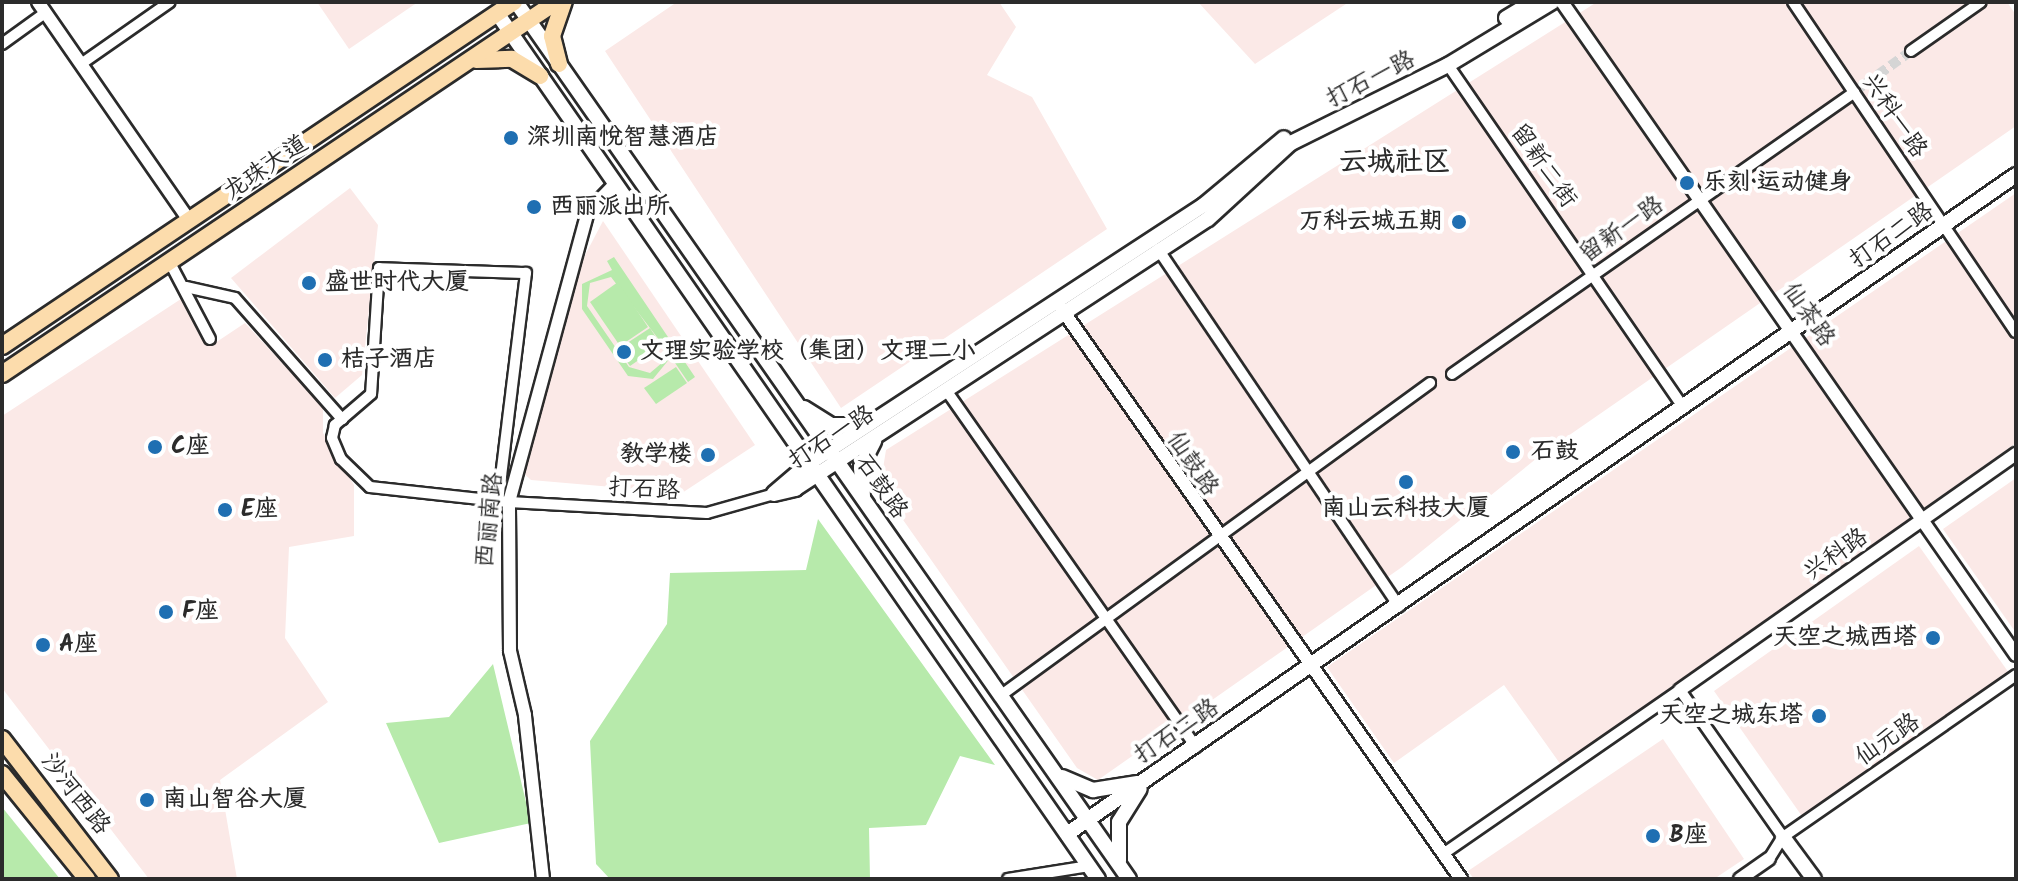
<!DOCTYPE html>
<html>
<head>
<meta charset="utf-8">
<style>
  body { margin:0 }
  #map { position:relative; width:2018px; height:881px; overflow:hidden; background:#fff; font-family:Kalam,"LXGW WenKai TC",sans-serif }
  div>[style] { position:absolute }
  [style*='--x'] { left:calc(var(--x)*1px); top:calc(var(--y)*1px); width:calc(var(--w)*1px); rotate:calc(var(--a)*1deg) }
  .built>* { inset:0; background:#fbe9e7 }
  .green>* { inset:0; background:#b7eaab }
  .minor-tunnel>* { height:10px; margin-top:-5px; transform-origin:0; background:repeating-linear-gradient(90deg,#d5d5d5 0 10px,transparent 0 15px) }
  .roads { filter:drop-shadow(2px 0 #2b2b2b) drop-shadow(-2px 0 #2b2b2b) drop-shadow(0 2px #2b2b2b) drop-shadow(0 -2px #2b2b2b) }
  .minor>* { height:10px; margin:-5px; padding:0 5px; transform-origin:5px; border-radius:5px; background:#fff }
  .tertiary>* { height:12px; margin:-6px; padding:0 6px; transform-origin:6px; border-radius:6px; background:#fff }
  .secondary>* { height:14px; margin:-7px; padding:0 7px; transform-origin:7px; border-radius:7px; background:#fff }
  .primary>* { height:16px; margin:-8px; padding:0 8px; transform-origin:8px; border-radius:8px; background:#fcdcac }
  .dots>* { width:22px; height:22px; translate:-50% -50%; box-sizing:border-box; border:4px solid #fff; border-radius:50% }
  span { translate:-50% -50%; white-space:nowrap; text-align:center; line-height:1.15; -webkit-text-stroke:8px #fff; paint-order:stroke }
  .street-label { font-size:24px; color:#2b2b2b }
  .poi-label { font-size:24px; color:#2b2b2b; font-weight:700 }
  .left { translate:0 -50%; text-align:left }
  .right { translate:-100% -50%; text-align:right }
  .quarter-label { font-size:28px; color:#2b2b2b; font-weight:700 }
  .frame { position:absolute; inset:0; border:4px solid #2b2b2b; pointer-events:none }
</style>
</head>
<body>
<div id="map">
  <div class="built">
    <i style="clip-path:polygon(317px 2px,418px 2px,349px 49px)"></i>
    <i style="clip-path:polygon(677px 2px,999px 2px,1016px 27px,987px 75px,1032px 97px,1107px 229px,841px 408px,605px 51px)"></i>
    <i style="clip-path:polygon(1198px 2px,1349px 2px,1255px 64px)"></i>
    <i style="clip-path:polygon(1597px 2px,2007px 2px,2016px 15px,2016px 126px,1542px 454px,1402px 567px,1098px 780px,1077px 768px,880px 487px,886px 450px)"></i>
    <i style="clip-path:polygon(350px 188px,378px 225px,362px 375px,335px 398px,231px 278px)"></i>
    <i style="clip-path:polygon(2016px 193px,2016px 443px,1561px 765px,1504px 685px,1394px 763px,1327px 667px)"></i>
    <i style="clip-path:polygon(603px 221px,755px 445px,682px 493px,531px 480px,522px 472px,583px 259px)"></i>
    <i style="clip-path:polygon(184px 297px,215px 343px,245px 323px,323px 407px,323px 433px,354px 485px,354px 536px,289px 547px,285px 638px,328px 702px,220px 780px,237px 879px,149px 879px,2px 688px,2px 416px)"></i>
    <i style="clip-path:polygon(2016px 478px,2016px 633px,1943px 529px)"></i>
    <i style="clip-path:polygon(1919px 546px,2009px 673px,1804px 819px,1714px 691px)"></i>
    <i style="clip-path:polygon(1663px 739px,1744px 859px,1714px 879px,1474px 879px,1468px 871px)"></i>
  </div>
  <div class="green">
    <i style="clip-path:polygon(evenodd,614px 257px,695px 377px,688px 382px,671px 357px,653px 379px,628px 376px,582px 309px,582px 284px,612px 270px,607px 261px,614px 257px,611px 277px,663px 345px,663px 362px,650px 373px,629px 367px,587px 306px,590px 283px,611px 277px)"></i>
    <i style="clip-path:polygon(618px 282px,648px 327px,620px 346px,590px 302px)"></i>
    <i style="clip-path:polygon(650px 328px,661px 345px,630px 366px,618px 349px)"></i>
    <i style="clip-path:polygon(676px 367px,687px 383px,656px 404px,644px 388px)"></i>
    <i style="clip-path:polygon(818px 519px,995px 765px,960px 756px,926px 825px,869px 828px,870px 879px,610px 879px,596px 864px,590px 741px,667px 624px,670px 573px,806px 570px)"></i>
    <i style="clip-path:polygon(493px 664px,531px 823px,439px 843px,386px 723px,449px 717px)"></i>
    <i style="clip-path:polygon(2px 807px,60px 879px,2px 879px)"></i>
  </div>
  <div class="minor-tunnel">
    <i style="--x:1854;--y:92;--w:70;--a:-35.7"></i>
  </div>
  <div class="roads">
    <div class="minor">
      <i style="--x:1793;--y:2;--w:398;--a:56"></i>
      <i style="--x:2;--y:44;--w:53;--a:-35.8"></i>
      <i style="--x:1911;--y:51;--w:85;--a:-35"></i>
      <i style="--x:81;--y:64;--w:108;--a:-34.9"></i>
      <i style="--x:1448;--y:65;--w:416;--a:55.5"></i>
      <i style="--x:1158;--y:249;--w:431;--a:56"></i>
      <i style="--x:169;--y:261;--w:88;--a:62.3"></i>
      <i style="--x:186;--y:287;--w:50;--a:12.7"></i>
      <i style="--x:235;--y:298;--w:162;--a:48.5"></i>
      <i style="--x:1452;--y:374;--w:491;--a:-35"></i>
      <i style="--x:946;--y:390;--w:436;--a:55"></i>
      <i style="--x:498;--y:501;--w:230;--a:-83"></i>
      <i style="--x:526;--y:273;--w:147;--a:-178.1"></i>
      <i style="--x:379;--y:268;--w:126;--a:93.6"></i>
      <i style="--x:371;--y:394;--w:48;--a:139.3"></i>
      <i style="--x:335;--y:425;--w:13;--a:103"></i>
      <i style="--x:332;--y:438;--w:23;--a:67"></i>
      <i style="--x:341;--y:459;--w:40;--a:44"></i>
      <i style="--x:370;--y:487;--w:129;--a:6.2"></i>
      <i style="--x:498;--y:501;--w:11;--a:5"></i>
      <i style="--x:509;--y:502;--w:198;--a:3.2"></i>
      <i style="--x:707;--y:513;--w:70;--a:-15.8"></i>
      <i style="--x:1000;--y:696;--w:532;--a:-36.05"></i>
      <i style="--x:1443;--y:854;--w:288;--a:-34.7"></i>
      <i style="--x:1680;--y:690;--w:179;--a:55"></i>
      <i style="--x:1769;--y:859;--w:26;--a:-58"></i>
      <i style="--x:1783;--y:837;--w:284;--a:-34.8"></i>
      <i style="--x:1008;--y:879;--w:82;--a:-9.1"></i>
    </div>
    <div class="tertiary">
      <i style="--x:38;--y:2;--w:264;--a:55.3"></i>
      <i style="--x:1562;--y:2;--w:795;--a:55.19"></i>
      <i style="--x:1059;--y:305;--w:701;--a:54.99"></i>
      <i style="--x:1680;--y:690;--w:411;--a:-35.1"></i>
      <i style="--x:543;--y:879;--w:165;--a:-96.3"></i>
      <i style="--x:525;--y:715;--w:66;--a:-103.2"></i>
      <i style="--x:510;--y:651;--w:149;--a:-90.4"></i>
      <i style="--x:509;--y:502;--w:301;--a:-74.8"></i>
      <i style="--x:588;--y:212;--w:39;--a:-46"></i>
      <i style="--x:1740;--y:879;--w:35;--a:-35"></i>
    </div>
    <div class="secondary">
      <i style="--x:516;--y:2;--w:1070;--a:55.05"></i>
      <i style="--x:497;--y:13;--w:1054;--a:55.24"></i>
      <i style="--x:1506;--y:18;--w:31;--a:-31"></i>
      <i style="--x:804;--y:408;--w:32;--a:32"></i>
      <i style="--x:831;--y:425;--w:31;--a:0"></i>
      <i style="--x:774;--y:493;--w:45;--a:-40.5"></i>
      <i style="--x:808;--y:464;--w:473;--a:-33.2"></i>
      <i style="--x:1204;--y:205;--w:104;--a:-39.9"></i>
      <i style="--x:774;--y:494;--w:22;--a:-13"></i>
      <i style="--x:795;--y:489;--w:493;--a:-33.2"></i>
      <i style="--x:1208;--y:219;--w:113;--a:-42.5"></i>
      <i style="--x:1291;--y:143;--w:175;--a:-26.4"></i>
      <i style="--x:1448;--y:65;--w:122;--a:-31.2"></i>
      <i style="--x:863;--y:496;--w:29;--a:-94"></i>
      <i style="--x:861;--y:467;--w:29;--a:-63"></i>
      <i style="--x:1062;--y:777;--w:34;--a:23"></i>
      <i style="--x:1093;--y:790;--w:45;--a:-9"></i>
      <i style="--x:1067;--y:834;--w:1155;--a:-34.78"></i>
      <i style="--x:1783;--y:837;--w:52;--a:53.6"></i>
      <i style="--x:1119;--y:861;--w:39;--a:-90"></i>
      <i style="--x:1119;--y:822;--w:39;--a:-58"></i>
    </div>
    <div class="primary">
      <i style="--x:476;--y:60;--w:36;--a:-2"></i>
      <i style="--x:512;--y:59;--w:33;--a:31"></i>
      <i style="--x:559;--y:64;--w:29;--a:-104"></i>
      <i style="--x:552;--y:36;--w:36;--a:-71"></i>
      <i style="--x:2;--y:346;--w:617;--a:-33.9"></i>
      <i style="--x:2;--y:374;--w:667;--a:-33.88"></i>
      <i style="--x:2;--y:739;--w:177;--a:52.4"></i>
      <i style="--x:2;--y:774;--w:135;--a:51"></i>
    </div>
  </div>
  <div class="dots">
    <i style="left:511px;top:138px;background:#1f6fb2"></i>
    <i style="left:1687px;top:183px;background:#1f6fb2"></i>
    <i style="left:534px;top:207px;background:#1f6fb2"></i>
    <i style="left:1459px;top:222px;background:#1f6fb2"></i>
    <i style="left:309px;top:283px;background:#1f6fb2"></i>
    <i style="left:624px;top:352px;background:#1f6fb2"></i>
    <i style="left:325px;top:360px;background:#1f6fb2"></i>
    <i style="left:155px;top:447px;background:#1f6fb2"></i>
    <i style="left:1513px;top:452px;background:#1f6fb2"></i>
    <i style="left:708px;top:455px;background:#1f6fb2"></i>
    <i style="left:1406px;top:482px;background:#1f6fb2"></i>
    <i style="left:225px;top:510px;background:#1f6fb2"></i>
    <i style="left:166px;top:612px;background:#1f6fb2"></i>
    <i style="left:1933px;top:638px;background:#1f6fb2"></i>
    <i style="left:43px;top:645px;background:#1f6fb2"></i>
    <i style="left:1819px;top:716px;background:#1f6fb2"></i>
    <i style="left:147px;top:800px;background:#1f6fb2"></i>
    <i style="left:1653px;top:836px;background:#1f6fb2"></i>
  </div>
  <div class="street-label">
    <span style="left:1371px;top:80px;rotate:-27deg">打石一路</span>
    <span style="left:1894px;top:116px;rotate:56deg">兴科一路</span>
    <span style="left:1543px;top:166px;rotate:55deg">留新二街</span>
    <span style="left:266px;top:168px;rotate:-34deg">龙珠大道</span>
    <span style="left:1622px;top:230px;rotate:-35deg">留新一路</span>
    <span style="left:1892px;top:236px;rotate:-35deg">打石二路</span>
    <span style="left:1808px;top:315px;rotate:55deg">仙茶路</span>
    <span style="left:832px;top:438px;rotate:-33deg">打石一路</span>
    <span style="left:1192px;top:464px;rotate:56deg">仙鼓路</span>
    <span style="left:881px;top:487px;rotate:55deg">石鼓路</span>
    <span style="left:644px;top:490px;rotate:3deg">打石路</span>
    <span style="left:490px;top:520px;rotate:-84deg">西丽南路</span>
    <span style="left:1836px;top:555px;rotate:-35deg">兴科路</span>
    <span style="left:1177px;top:732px;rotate:-34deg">打石二路</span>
    <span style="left:1888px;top:740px;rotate:-35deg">仙元路</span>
    <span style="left:75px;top:794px;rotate:52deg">沙河西路</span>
  </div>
  <div class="poi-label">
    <span class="left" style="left:527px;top:138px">深圳南悦智慧酒店</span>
    <span class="left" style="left:1703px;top:183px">乐刻·运动健身</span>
    <span class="left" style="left:550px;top:207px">西丽派出所</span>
    <span class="right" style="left:1443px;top:222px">万科云城五期</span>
    <span class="left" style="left:325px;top:283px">盛世时代大厦</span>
    <span class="left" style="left:640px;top:352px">文理实验学校（集团）文理二小</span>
    <span class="left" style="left:341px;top:360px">桔子酒店</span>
    <span class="left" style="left:171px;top:447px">C座</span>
    <span class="left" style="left:1531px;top:452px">石鼓</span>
    <span class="right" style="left:692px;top:455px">教学楼</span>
    <span style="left:1406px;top:509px">南山云科技大厦</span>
    <span class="left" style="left:241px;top:510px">E座</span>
    <span class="left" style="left:182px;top:612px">F座</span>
    <span class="right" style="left:1917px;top:638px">天空之城西塔</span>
    <span class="left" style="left:59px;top:645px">A座</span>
    <span class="right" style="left:1803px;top:716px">天空之城东塔</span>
    <span class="left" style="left:163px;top:800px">南山智谷大厦</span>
    <span class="left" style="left:1669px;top:836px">B座</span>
  </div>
  <div class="quarter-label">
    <span style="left:1395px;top:163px">云城社区</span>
  </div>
  <div class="frame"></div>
</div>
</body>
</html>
